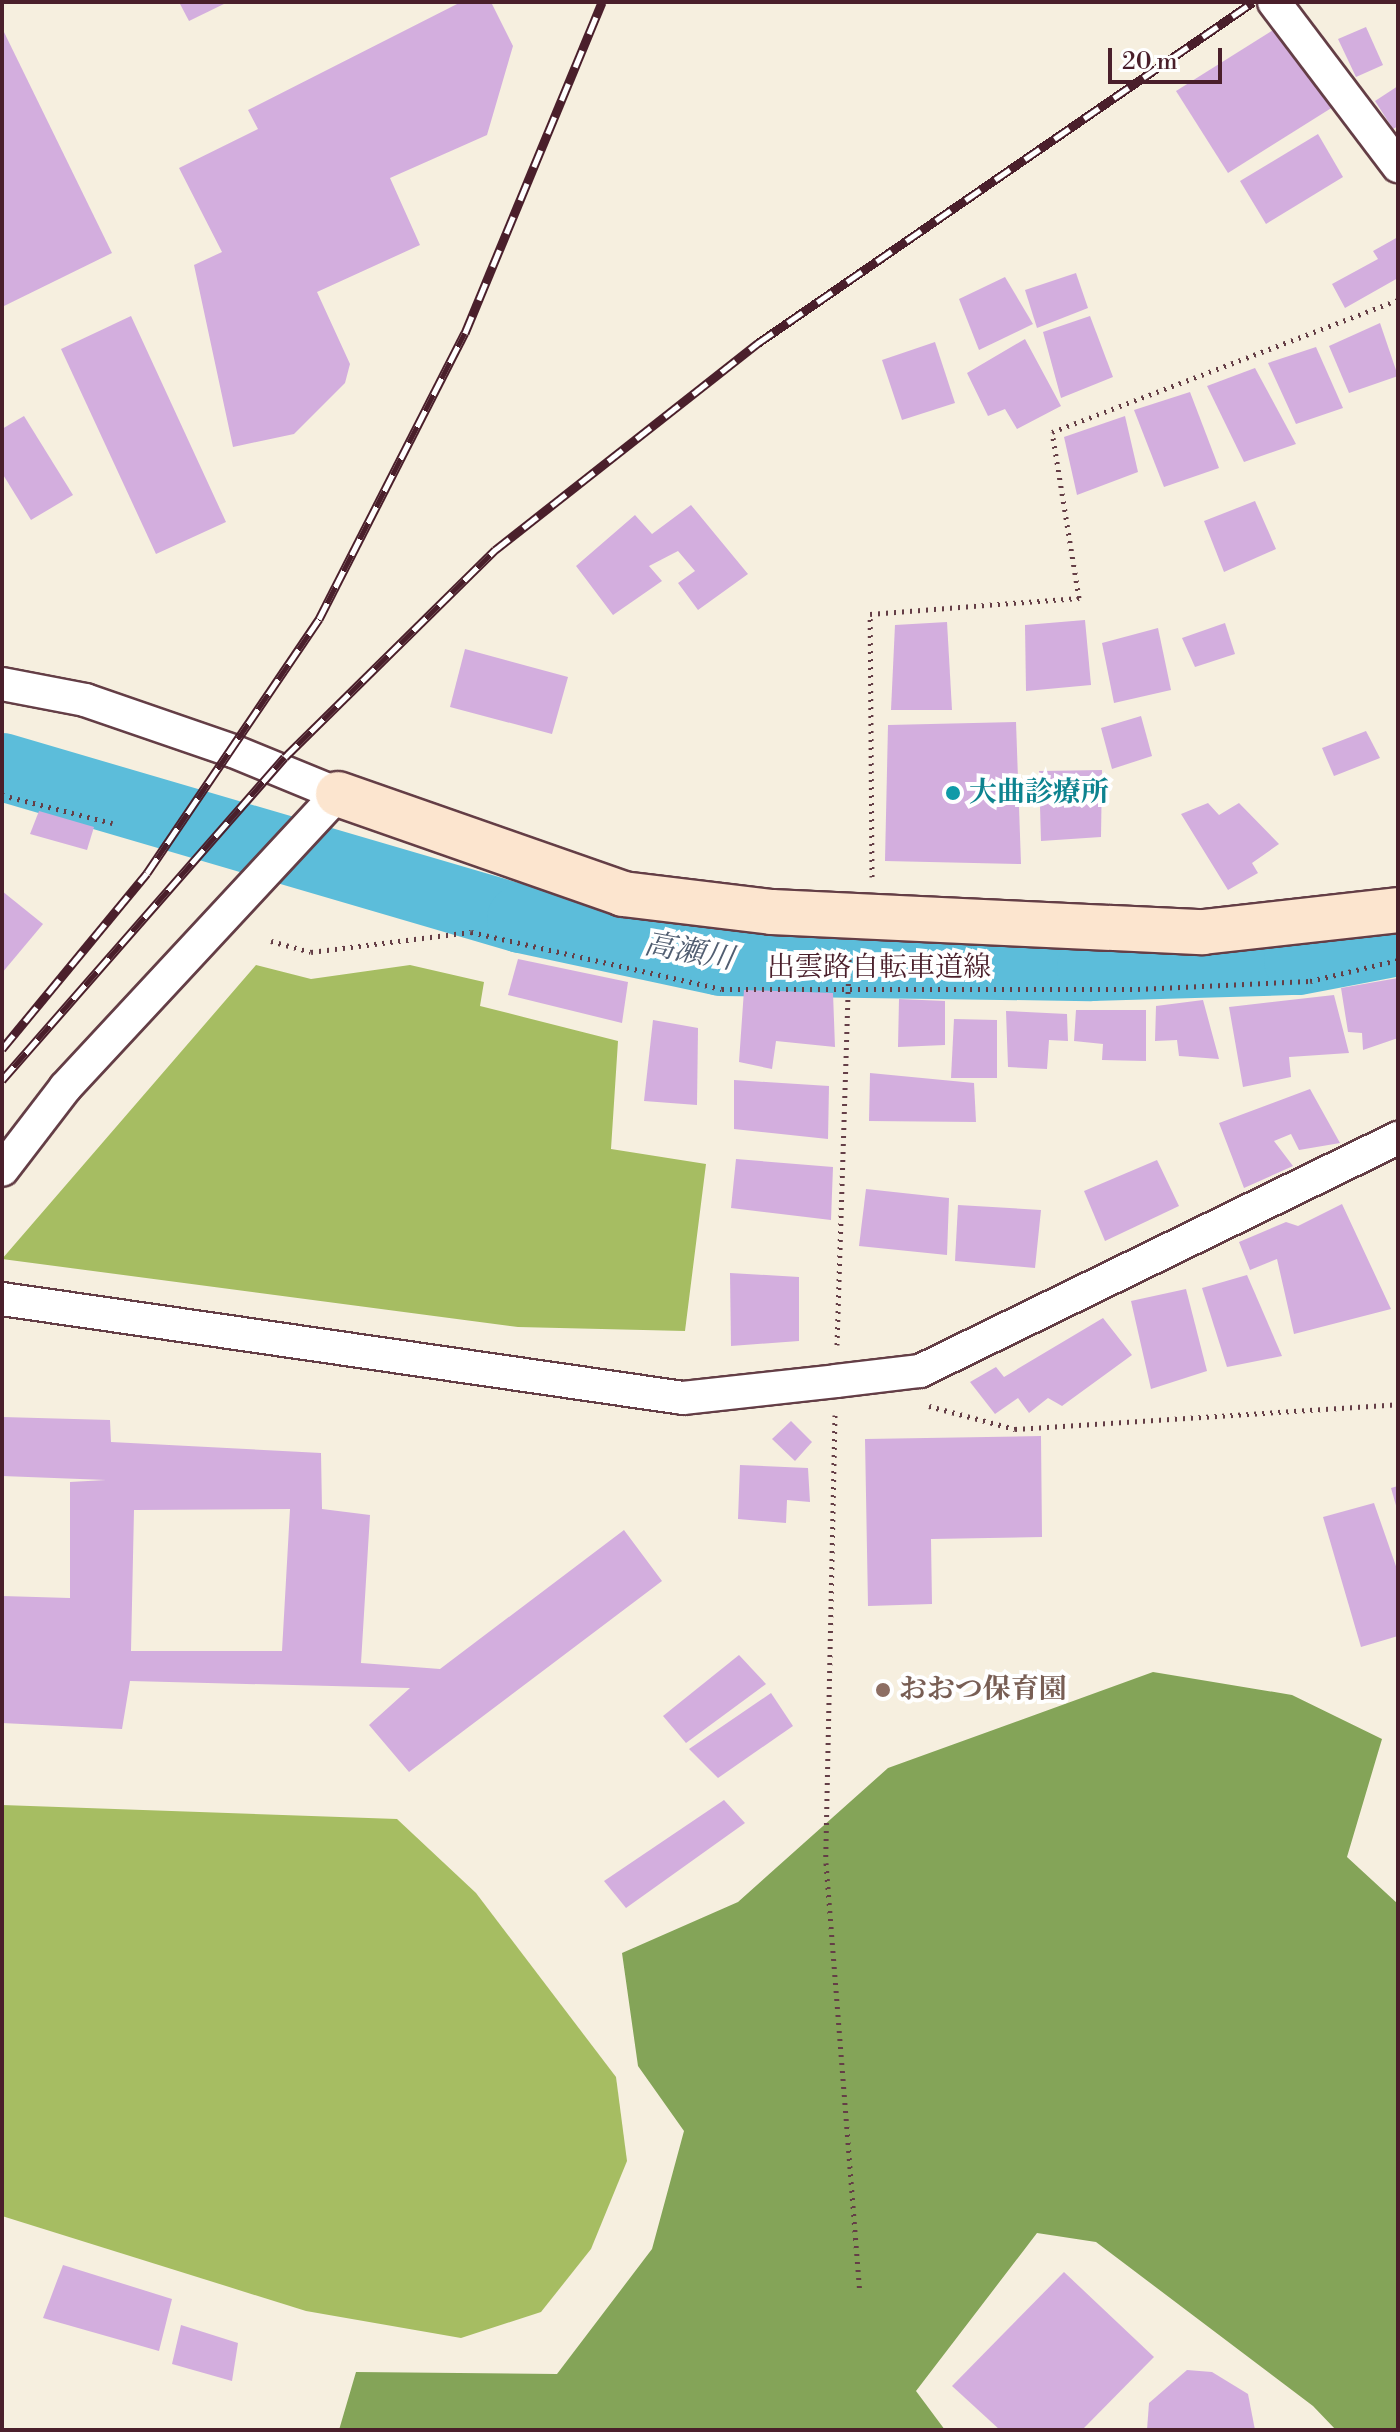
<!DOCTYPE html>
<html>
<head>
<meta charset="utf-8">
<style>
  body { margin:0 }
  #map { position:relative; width:1400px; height:2432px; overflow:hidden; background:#f6efdf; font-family:"Libre Bodoni","Noto Serif JP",serif }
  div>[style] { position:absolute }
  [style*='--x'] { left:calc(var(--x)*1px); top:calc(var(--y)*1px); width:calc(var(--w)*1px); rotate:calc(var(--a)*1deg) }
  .green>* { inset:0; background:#a6bd62 }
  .forest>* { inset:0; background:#84a458 }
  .river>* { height:68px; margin:-34px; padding:0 34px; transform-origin:34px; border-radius:34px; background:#5cbdda }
  .building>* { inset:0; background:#d3aede }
  .path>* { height:5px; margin-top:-2.5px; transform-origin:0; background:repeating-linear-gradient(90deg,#643e46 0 2px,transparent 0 8px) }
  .roads { filter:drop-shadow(2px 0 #643e46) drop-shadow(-2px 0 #643e46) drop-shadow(0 2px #643e46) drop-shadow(0 -2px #643e46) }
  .street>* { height:32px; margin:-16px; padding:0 16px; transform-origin:16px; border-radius:16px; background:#fff }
  .secondary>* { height:44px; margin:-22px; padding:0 22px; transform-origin:22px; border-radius:22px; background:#fce5cf }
  .rail>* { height:9px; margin-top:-4.5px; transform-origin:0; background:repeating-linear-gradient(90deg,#fff 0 18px,#4a1f2b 0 36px); box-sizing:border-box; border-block:2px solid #4a1f2b }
  .dots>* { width:22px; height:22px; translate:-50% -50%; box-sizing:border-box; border:4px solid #fff; border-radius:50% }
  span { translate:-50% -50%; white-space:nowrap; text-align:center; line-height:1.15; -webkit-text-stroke:8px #fff; paint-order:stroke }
  .culture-label { font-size:28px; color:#0d838f; font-weight:700 }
  .left { translate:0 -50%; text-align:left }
  .street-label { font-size:28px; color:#4a1f2b }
  .education-label { font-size:28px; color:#785e54; font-weight:700 }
  .water-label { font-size:30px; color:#515e71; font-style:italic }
  .frame { position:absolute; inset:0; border:4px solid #4a1f2b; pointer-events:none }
  .scale { position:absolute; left:1108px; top:48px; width:114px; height:36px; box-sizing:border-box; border:4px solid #4a1f2b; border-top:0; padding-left:10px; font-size:24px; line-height:28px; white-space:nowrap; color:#4a1f2b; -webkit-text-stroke:6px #fff; paint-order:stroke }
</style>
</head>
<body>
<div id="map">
  <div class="green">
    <i style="clip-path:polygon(256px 965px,311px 979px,410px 965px,484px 982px,480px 1006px,618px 1041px,611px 1149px,706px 1164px,685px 1331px,518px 1327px,2px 1259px)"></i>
    <i style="clip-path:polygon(2px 1805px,397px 1819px,476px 1893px,616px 2077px,627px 2161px,591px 2249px,541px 2312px,461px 2338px,306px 2311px,2px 2216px)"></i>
  </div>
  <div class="forest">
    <i style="clip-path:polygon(1153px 1672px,1292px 1695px,1382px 1739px,1347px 1857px,1398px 1904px,1398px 2430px,1336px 2430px,1313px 2406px,1096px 2242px,1037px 2233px,916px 2391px,945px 2430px,339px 2430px,356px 2372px,557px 2374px,652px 2249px,684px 2131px,638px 2066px,622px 1953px,738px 1902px,888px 1768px)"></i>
  </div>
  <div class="river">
    <i style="--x:2;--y:767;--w:541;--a:16.32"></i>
    <i style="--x:521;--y:919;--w:205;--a:12.1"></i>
    <i style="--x:721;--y:962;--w:370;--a:0.8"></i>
    <i style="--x:1091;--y:967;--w:207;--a:-1.7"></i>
    <i style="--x:1298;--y:961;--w:102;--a:-10.8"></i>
  </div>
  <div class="building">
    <i style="clip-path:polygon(179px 2px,228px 2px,189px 21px)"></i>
    <i style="clip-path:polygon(461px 2px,491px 2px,513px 46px,487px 135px,390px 178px,420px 245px,317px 292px,350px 364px,345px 383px,294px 434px,233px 447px,194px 265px,222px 252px,179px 168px,258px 129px,248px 110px)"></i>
    <i style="clip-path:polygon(1281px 25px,1333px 107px,1228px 173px,1176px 91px)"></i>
    <i style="clip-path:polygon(1366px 27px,1383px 65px,1356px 77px,1338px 39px)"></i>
    <i style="clip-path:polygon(2px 28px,112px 253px,2px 307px)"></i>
    <i style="clip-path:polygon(1398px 86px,1398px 126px,1393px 129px,1375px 101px)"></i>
    <i style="clip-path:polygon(1318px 134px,1343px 177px,1266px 224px,1240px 181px)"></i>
    <i style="clip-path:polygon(1398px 237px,1398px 278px,1345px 308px,1332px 284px,1378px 259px,1373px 251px)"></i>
    <i style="clip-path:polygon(1076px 273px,1088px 308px,1037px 328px,1025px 290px)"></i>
    <i style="clip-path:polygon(1005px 277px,1033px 324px,979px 350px,959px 299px)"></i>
    <i style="clip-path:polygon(131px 316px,226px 522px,156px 554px,61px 349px)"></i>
    <i style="clip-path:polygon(1090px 316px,1113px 377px,1061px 398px,1043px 332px)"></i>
    <i style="clip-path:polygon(1380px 323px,1398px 376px,1349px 393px,1329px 346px)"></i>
    <i style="clip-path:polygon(1025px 339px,1061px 406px,1017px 429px,1005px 409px,988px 416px,967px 373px)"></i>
    <i style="clip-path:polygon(935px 342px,955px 403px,902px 420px,882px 360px)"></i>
    <i style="clip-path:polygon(1316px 347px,1343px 408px,1296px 424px,1268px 363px)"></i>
    <i style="clip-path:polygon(1255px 368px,1296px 444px,1244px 462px,1207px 386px)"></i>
    <i style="clip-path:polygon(1190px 392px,1219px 468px,1164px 487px,1134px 410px)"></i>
    <i style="clip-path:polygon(24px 416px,73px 495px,31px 520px,2px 473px,2px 429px)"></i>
    <i style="clip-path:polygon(1125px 416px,1138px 472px,1077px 495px,1064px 437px)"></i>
    <i style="clip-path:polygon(1255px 501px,1276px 549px,1224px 572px,1204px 521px)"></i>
    <i style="clip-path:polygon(691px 505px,748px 574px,698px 610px,678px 583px,695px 571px,678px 551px,649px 566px,662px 581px,613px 615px,576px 566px,635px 515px,652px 534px)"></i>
    <i style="clip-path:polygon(1085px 620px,1091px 685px,1026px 691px,1025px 625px)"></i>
    <i style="clip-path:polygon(947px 622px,952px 710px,891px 710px,895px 625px)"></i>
    <i style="clip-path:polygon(1225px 623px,1235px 654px,1195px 667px,1182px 638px)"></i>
    <i style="clip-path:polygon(1158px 628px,1171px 690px,1114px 703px,1102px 643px)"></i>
    <i style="clip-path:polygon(465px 649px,568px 677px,552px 734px,450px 707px)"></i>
    <i style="clip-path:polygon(1141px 716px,1152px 756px,1112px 769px,1101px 728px)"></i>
    <i style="clip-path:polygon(1016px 722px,1021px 864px,885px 861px,888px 725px)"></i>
    <i style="clip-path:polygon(1366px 731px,1380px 758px,1334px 776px,1322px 748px)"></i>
    <i style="clip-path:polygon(1102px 770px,1101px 837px,1041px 841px,1039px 771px)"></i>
    <i style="clip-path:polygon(1208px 803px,1219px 815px,1239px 803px,1279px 844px,1252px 863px,1258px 873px,1228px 890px,1181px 814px)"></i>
    <i style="clip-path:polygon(39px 811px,94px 827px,87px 850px,30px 834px)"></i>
    <i style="clip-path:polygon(2px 891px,43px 924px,2px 973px)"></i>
    <i style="clip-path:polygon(518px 959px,628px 982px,622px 1023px,508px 995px)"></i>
    <i style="clip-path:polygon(1398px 978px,1398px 1038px,1363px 1050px,1362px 1033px,1348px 1032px,1341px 988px)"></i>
    <i style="clip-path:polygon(744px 990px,833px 993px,835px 1047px,776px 1041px,772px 1069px,739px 1062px)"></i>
    <i style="clip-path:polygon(1334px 995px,1349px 1053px,1289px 1057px,1291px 1077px,1243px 1087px,1229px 1007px)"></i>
    <i style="clip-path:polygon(899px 999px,945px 1001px,945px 1045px,898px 1047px)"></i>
    <i style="clip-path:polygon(1203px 1000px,1219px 1059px,1179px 1056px,1177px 1040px,1155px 1041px,1156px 1006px)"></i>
    <i style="clip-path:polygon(1076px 1010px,1146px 1010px,1146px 1061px,1102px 1060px,1103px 1044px,1074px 1041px)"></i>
    <i style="clip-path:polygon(1006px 1011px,1067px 1014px,1068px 1041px,1049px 1040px,1047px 1069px,1008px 1067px)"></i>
    <i style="clip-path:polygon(954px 1019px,997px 1020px,997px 1078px,951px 1078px)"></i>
    <i style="clip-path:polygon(653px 1020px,698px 1028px,697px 1105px,644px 1101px)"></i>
    <i style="clip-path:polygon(870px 1073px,974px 1083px,976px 1122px,869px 1121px)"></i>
    <i style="clip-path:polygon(734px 1080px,829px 1086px,828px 1139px,734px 1129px)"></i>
    <i style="clip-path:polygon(1310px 1089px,1340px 1143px,1299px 1150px,1291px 1134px,1274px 1141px,1293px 1166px,1244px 1188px,1219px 1123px)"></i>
    <i style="clip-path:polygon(736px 1159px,833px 1167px,831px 1220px,731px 1208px)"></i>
    <i style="clip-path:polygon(1157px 1160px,1179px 1206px,1105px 1241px,1084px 1191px)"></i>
    <i style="clip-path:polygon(866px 1189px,949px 1198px,947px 1255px,859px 1246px)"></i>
    <i style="clip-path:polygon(1342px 1204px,1391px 1309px,1294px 1334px,1277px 1259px,1250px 1270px,1239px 1242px,1286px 1222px,1298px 1226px)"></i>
    <i style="clip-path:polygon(958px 1205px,1041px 1210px,1035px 1268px,955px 1261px)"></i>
    <i style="clip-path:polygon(730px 1273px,799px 1277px,799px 1341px,731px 1346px)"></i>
    <i style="clip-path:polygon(1247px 1275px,1282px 1356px,1227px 1367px,1202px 1288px)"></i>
    <i style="clip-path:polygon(1186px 1289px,1207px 1371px,1151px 1389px,1131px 1301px)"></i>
    <i style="clip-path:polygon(1103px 1318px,1132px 1355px,1062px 1406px,1048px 1398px,1029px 1413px,1018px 1398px,995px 1414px,970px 1382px,996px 1367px,1004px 1377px)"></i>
    <i style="clip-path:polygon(evenodd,2px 1417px,110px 1420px,111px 1442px,321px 1453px,322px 1509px,370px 1515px,361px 1663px,440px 1669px,624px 1530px,662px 1581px,409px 1772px,369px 1725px,410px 1688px,130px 1681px,122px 1729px,2px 1723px,2px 1596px,70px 1598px,70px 1482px,106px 1480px,2px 1476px,2px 1417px,290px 1509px,282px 1651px,131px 1651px,134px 1510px,290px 1509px)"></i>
    <i style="clip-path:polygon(791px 1421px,812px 1442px,795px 1461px,772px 1439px)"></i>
    <i style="clip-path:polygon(1041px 1436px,1042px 1537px,931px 1539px,932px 1604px,868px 1606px,865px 1439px)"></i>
    <i style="clip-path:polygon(740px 1465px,808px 1468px,810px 1502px,787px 1500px,786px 1523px,738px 1519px)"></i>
    <i style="clip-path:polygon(1398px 1486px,1398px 1509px,1397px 1509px,1391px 1488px)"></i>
    <i style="clip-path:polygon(1374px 1503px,1398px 1572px,1398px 1636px,1361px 1647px,1323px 1517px)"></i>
    <i style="clip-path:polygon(739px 1655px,766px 1684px,686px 1743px,663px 1716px)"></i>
    <i style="clip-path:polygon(771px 1693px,793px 1726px,718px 1778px,689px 1749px)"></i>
    <i style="clip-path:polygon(724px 1800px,745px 1823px,626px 1908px,604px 1881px)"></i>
    <i style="clip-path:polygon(63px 2265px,172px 2299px,159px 2351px,43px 2318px)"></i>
    <i style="clip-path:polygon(1064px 2272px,1154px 2357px,1082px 2430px,1000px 2430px,952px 2386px)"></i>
    <i style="clip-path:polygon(181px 2325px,238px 2343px,232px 2381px,172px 2364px)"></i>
    <i style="clip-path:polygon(1187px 2370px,1212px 2372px,1248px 2394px,1255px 2430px,1147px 2430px,1149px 2403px)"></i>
  </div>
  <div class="path">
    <i style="--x:2;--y:795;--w:114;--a:14.3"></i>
    <i style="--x:872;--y:877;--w:263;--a:-90.4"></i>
    <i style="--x:870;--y:614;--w:210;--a:-4.4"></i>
    <i style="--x:1079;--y:598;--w:168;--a:-99.2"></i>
    <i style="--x:1052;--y:432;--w:370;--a:-20.9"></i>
    <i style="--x:271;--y:941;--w:41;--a:15.4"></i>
    <i style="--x:311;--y:952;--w:161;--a:-7.1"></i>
    <i style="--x:471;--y:932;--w:257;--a:12.8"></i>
    <i style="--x:722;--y:989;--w:416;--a:0"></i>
    <i style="--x:1138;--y:989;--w:172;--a:-2.7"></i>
    <i style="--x:1310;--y:981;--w:90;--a:-13.4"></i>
    <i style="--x:837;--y:1345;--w:390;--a:-88.2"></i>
    <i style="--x:929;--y:1406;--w:89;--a:15"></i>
    <i style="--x:1015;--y:1429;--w:384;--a:-3.7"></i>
    <i style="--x:835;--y:1415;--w:448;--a:91.2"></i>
    <i style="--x:826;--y:1863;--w:430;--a:85.5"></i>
  </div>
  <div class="roads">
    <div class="street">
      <i style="--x:1274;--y:2;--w:206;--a:52.9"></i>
      <i style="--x:2;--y:684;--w:85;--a:10.9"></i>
      <i style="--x:85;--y:700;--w:157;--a:19"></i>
      <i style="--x:233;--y:751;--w:113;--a:22.3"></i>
      <i style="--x:338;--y:794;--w:401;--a:132.9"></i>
      <i style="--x:65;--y:1088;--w:103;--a:127.5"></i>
      <i style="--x:2;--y:1299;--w:688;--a:8.27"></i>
      <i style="--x:683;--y:1398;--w:154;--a:-6.3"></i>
      <i style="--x:836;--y:1381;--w:85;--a:-6.8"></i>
      <i style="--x:920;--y:1371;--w:532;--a:-25.99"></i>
    </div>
    <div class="secondary">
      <i style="--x:338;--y:794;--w:302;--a:19.3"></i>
      <i style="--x:623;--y:894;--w:150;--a:6.9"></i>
      <i style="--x:772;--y:912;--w:431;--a:2.7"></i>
      <i style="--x:1203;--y:932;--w:196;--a:-6.4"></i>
    </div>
  </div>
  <div class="rail">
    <i style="--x:2;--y:1049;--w:228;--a:-50.5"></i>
    <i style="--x:147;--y:873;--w:307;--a:-55.9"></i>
    <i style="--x:319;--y:619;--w:321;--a:-63"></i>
    <i style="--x:465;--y:333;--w:358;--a:-67.5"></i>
    <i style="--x:2;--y:1080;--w:429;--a:-48.8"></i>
    <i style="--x:285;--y:757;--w:295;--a:-44.6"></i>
    <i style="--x:495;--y:550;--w:335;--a:-38.2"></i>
    <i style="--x:758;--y:343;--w:601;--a:-34.56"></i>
  </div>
  <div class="dots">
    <i style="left:953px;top:793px;background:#0f9aa8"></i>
    <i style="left:883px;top:1690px;background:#8d6e63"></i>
  </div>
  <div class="culture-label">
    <span class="left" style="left:969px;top:793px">大曲診療所</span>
  </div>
  <div class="street-label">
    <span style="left:879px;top:968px">出雲路自転車道線</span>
  </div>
  <div class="education-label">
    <span class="left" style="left:899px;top:1690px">おおつ保育園</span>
  </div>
  <div class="water-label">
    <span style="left:689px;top:952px;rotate:10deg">高瀬川</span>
  </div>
  <div class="frame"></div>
  <div class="scale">20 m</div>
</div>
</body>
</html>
